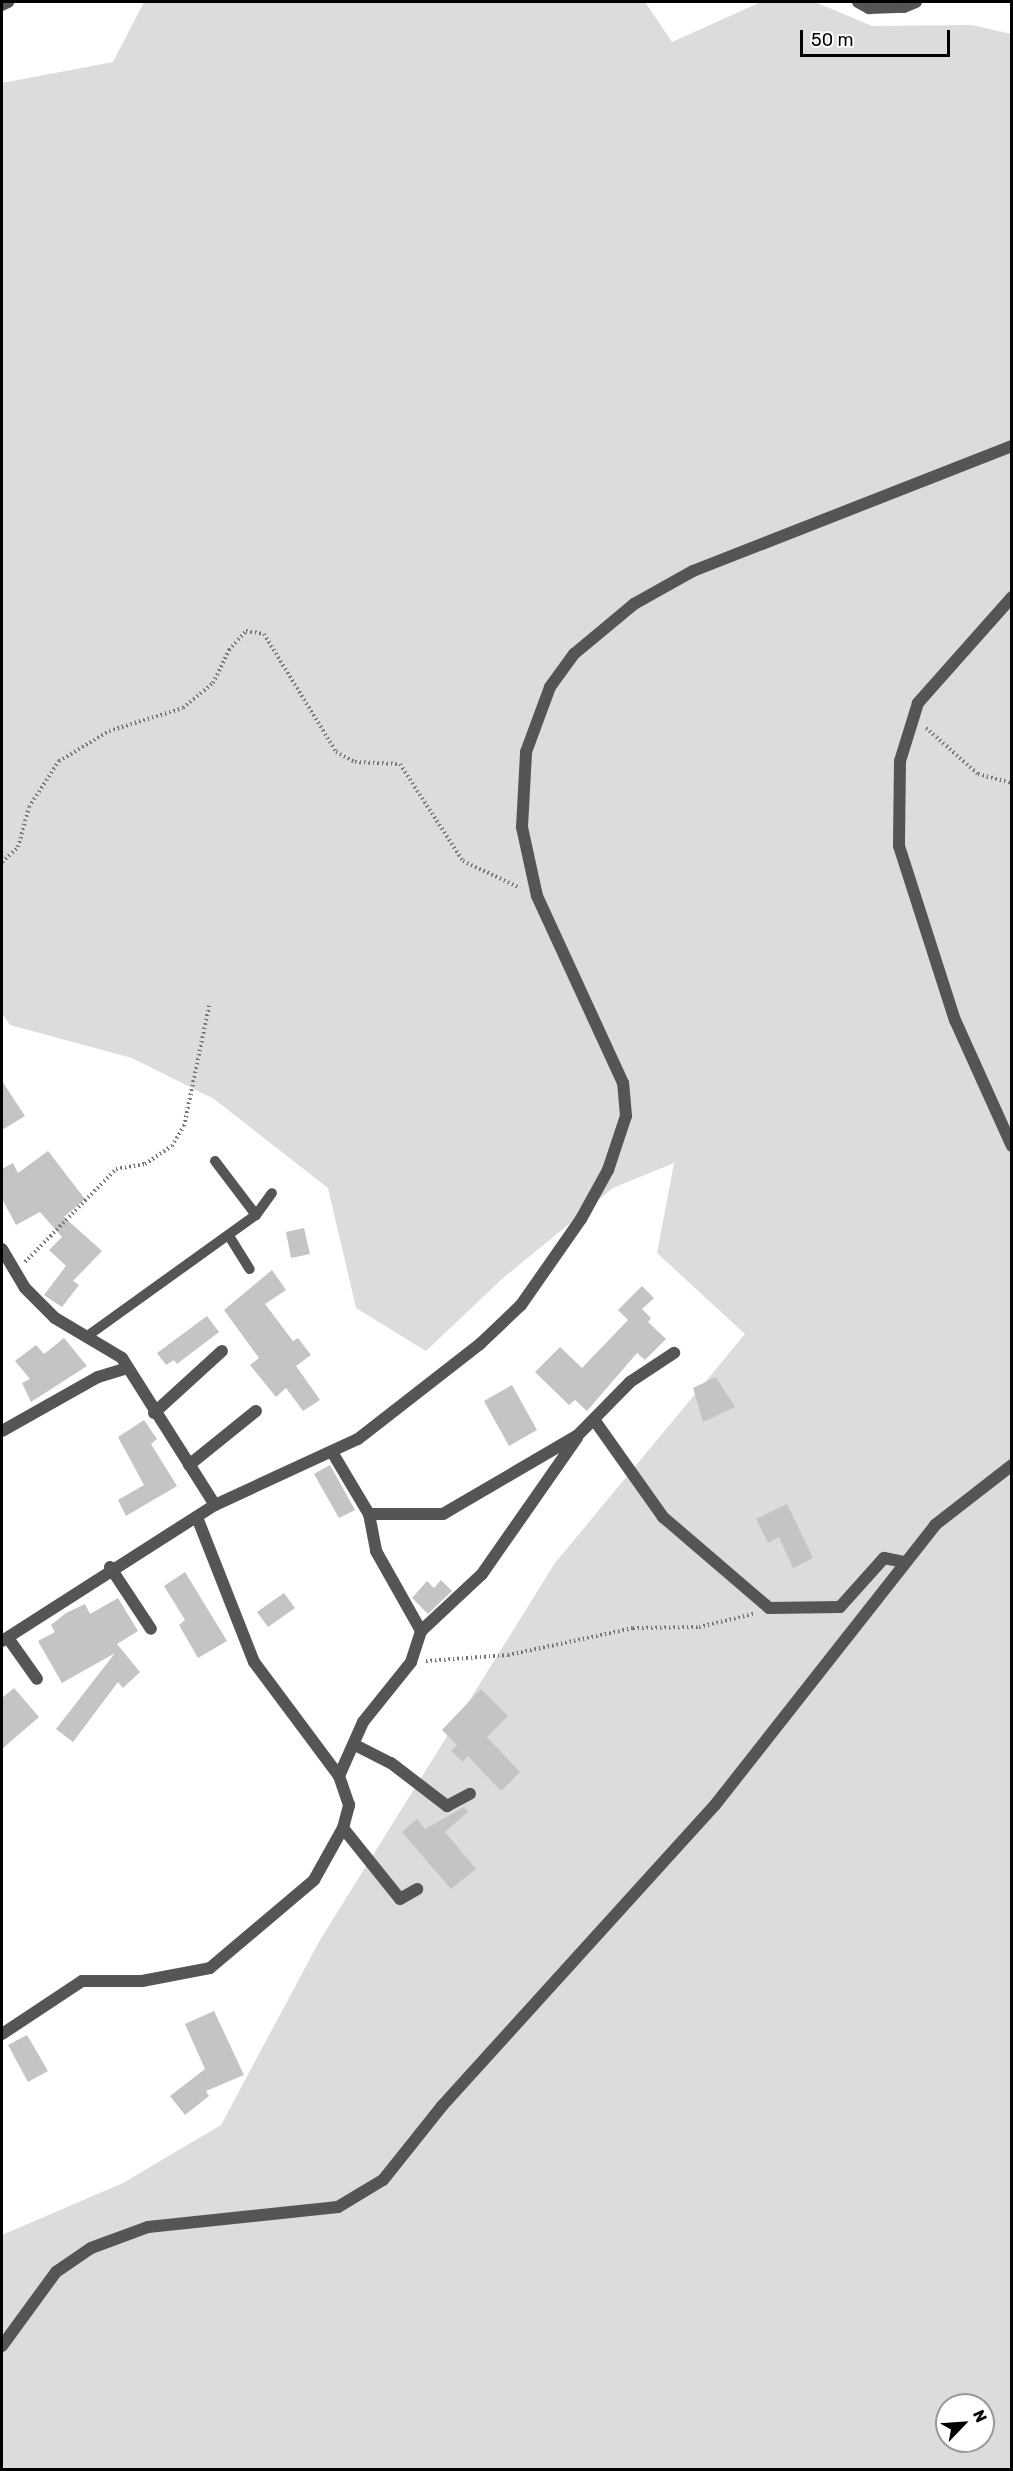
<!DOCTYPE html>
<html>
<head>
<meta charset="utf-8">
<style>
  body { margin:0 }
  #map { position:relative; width:1013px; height:2471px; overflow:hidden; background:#fff; font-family:Rubik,sans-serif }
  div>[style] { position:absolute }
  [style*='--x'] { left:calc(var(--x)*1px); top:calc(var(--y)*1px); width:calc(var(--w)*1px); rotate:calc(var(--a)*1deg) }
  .green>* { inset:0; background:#dcdcdc }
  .building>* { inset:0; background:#c4c4c4 }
  .path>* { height:4px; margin-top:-2px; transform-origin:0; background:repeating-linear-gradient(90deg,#777 0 1.5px,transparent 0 4.5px) }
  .service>* { height:10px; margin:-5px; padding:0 5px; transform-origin:5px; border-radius:5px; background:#555 }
  .minor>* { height:12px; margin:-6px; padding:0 6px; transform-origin:6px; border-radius:6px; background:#555 }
  .tertiary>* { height:12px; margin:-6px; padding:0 6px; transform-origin:6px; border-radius:6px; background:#555 }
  span { translate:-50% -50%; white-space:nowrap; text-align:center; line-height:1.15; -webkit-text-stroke:5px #fff; paint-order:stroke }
  .frame { position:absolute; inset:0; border:3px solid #000; pointer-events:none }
  .north { position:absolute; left:935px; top:2393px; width:60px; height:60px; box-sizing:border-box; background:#fff; border:2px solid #999; border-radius:50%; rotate:65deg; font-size:16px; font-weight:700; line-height:24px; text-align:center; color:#000 }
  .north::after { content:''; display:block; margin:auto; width:21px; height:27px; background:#000; clip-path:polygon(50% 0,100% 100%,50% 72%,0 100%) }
  .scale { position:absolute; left:800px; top:30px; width:150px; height:27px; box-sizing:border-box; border:3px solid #000; border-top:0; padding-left:8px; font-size:18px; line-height:21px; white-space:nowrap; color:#000; -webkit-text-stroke:4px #fff; paint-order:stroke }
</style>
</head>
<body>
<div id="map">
  <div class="green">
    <i style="clip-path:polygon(evenodd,144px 2px,645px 2px,672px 42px,761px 2px,815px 2px,872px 26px,972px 25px,1011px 34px,1011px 2469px,2px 2469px,2px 2235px,123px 2183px,221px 2125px,320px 1940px,555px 1563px,745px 1334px,657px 1253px,674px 1163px,613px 1188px,503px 1278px,426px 1351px,356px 1308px,328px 1188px,214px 1099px,132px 1058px,10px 1025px,2px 1013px,2px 83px,113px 62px,144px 2px,947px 2405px,983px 2405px,983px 2441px,947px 2441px,947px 2405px)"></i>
  </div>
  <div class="building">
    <i style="clip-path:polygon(2px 1081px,25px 1116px,2px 1130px)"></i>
    <i style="clip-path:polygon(48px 1151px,85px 1199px,64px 1217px,102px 1251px,73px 1281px,79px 1285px,62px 1307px,44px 1295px,66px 1266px,49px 1250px,62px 1237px,40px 1212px,16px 1225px,2px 1199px,2px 1169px,13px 1163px,18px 1173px)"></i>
    <i style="clip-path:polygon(304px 1228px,310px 1254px,291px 1258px,286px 1232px)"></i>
    <i style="clip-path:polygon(272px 1270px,286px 1290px,265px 1304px,293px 1341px,298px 1338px,311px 1355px,296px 1366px,320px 1400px,303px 1411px,286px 1388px,276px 1397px,250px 1365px,259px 1358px,224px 1310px)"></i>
    <i style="clip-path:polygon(642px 1286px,654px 1298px,642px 1309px,651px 1318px,648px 1322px,666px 1339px,645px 1360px,637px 1353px,587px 1411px,575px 1400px,569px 1405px,535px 1372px,560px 1347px,582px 1368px,628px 1320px,618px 1310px)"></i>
    <i style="clip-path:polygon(207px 1316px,219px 1332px,177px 1364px,174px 1360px,166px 1365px,157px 1353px)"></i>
    <i style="clip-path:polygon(64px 1338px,87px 1366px,31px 1402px,22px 1383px,30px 1379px,15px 1361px,36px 1345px,44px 1354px)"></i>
    <i style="clip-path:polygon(716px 1377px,735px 1407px,703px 1422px,693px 1388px)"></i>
    <i style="clip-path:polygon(512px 1385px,537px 1430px,509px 1446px,484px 1401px)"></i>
    <i style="clip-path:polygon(144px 1420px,157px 1439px,151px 1444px,177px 1486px,126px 1516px,118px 1500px,144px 1485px,118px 1437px)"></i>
    <i style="clip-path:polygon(330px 1465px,355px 1510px,339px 1518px,314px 1474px)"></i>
    <i style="clip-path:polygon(787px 1504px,813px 1558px,793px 1568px,779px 1537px,768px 1543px,756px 1519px)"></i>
    <i style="clip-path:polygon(185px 1572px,227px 1641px,198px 1658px,179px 1625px,185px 1620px,164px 1586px)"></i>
    <i style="clip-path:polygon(441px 1580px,452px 1591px,428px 1614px,412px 1598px,427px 1581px,434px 1588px)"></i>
    <i style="clip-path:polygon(284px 1593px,295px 1608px,268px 1627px,257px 1612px)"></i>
    <i style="clip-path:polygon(118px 1598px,138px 1631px,117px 1644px,140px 1672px,123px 1688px,118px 1682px,73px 1742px,56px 1729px,115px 1653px,62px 1683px,38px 1641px,55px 1632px,51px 1625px,66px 1613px,85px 1604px,90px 1614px)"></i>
    <i style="clip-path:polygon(14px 1688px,39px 1717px,2px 1749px,2px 1698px)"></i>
    <i style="clip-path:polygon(481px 1689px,508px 1716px,487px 1737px,520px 1772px,501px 1791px,468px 1756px,463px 1762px,451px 1751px,457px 1745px,442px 1730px)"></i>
    <i style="clip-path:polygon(464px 1807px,468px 1812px,445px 1832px,476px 1869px,451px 1889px,402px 1832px,417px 1819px,425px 1829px)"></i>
    <i style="clip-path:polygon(214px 2011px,244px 2075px,206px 2091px,209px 2096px,185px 2115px,170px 2096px,205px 2069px,185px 2024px)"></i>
    <i style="clip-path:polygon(27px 2035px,48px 2071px,28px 2082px,8px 2045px)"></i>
  </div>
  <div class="path">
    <i style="--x:926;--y:728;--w:69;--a:41.5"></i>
    <i style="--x:978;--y:774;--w:35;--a:15"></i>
    <i style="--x:2;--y:862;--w:22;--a:-43"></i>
    <i style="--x:18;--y:847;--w:41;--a:-74.6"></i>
    <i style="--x:29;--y:807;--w:55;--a:-56.9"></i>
    <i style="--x:59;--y:761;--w:58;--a:-31"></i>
    <i style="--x:109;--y:731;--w:77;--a:-17.3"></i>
    <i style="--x:183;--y:708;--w:39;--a:-40"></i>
    <i style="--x:213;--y:683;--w:37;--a:-64"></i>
    <i style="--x:229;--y:650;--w:25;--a:-48"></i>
    <i style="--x:246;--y:631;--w:18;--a:9"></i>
    <i style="--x:264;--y:634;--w:138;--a:58.6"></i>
    <i style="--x:336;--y:752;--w:21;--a:28"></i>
    <i style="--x:355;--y:762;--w:45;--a:2.5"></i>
    <i style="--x:400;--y:764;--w:116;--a:57"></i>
    <i style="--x:463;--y:861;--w:63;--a:25.3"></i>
    <i style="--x:25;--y:1262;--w:130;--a:-45.6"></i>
    <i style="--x:116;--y:1169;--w:29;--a:-10"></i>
    <i style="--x:145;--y:1164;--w:32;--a:-34"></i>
    <i style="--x:172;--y:1146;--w:23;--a:-59"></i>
    <i style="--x:184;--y:1126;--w:123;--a:-78.2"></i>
    <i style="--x:426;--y:1661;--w:82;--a:-4.2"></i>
    <i style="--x:508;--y:1655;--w:128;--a:-12.2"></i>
    <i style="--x:633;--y:1628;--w:66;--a:-0.9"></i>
    <i style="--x:699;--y:1627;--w:56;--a:-13.5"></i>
  </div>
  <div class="service">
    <i style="--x:215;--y:1161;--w:68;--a:52.8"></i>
    <i style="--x:229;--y:1236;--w:39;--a:58"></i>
    <i style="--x:86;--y:1337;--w:209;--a:-35.7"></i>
    <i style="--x:256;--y:1215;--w:27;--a:-54"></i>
  </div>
  <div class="minor">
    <i style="--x:858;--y:2;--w:13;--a:29"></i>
    <i style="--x:869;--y:8;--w:35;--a:-2"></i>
    <i style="--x:904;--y:7;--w:13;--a:-23"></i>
    <i style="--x:2;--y:5;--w:7;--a:-27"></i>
    <i style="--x:2;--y:1249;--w:45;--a:59.5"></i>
    <i style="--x:25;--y:1288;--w:42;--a:45"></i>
    <i style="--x:55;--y:1318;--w:78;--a:30.8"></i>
    <i style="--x:122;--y:1358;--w:174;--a:57.7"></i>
    <i style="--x:154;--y:1413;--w:92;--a:-42.4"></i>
    <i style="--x:595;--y:1421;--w:118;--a:54.7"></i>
    <i style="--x:663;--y:1517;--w:140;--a:40.6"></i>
    <i style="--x:769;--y:1608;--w:71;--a:-0.8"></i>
    <i style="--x:840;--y:1607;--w:66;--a:-48.1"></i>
    <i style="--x:884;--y:1558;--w:20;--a:11"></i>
    <i style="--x:2;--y:1431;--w:110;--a:-29.4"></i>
    <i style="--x:98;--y:1377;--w:30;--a:-17"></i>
    <i style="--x:332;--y:1452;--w:72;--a:59.2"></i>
    <i style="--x:369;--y:1514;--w:74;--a:0"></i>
    <i style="--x:443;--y:1514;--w:156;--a:-30.3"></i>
    <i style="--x:578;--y:1435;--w:74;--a:-45.5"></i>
    <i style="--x:630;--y:1382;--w:53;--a:-33.4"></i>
    <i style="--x:189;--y:1465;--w:86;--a:-38.9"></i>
    <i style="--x:369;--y:1514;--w:38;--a:79"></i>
    <i style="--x:376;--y:1551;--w:92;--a:60.6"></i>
    <i style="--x:110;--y:1567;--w:74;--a:56.5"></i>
    <i style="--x:8;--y:1638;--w:50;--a:54.7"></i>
    <i style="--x:2;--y:1641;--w:253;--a:-32.6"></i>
    <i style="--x:215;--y:1505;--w:157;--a:-24.8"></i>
    <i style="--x:358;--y:1439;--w:155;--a:-37.9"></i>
    <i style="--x:480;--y:1344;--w:57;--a:-43.6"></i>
    <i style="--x:521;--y:1305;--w:105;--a:-55.1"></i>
    <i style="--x:581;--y:1219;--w:56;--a:-61.1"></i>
    <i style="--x:608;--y:1170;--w:57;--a:-71.6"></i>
    <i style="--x:357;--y:1746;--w:38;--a:27"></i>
    <i style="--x:391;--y:1763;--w:71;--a:37.5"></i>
    <i style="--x:447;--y:1806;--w:26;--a:-28"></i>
    <i style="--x:339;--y:1776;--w:59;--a:-66"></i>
    <i style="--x:363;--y:1722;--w:77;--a:-51.3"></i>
    <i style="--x:411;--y:1662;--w:33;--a:-72"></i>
    <i style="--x:421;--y:1631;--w:83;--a:-43.1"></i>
    <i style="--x:482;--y:1574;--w:166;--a:-55.1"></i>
    <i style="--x:343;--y:1828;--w:91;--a:51.2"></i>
    <i style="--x:400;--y:1899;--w:20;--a:-30"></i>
    <i style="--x:2;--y:2034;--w:96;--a:-33.5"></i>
    <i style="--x:82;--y:1981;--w:60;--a:0"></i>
    <i style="--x:142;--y:1981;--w:69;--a:-10.8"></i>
    <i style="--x:210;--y:1968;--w:136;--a:-40.2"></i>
    <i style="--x:314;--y:1880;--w:60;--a:-60.9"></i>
    <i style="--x:343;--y:1828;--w:24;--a:-75"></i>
    <i style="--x:349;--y:1805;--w:31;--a:-109"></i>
    <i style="--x:339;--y:1776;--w:142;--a:-126.7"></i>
    <i style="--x:254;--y:1662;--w:156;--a:-111.5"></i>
  </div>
  <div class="tertiary">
    <i style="--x:1012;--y:597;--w:142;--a:131.6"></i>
    <i style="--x:918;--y:703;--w:61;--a:107.2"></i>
    <i style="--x:900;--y:761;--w:85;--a:90.7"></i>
    <i style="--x:899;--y:846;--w:183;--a:72.2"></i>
    <i style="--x:955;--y:1020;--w:138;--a:65.7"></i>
    <i style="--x:626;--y:1116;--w:33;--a:-95"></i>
    <i style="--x:623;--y:1083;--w:206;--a:-114.7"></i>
    <i style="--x:537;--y:896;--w:71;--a:-102.3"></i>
    <i style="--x:522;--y:827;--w:75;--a:-86.9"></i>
    <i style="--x:526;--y:752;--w:69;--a:-69.7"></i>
    <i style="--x:550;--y:687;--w:41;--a:-54"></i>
    <i style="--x:574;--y:654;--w:78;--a:-39.8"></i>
    <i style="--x:634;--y:604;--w:68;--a:-29.2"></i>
    <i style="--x:693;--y:571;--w:343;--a:-21.4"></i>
    <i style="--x:2;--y:2346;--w:92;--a:-53.9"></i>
    <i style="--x:56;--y:2272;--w:42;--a:-34.4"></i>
    <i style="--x:91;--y:2248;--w:61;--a:-20.2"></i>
    <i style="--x:148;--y:2227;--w:191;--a:-6"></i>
    <i style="--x:338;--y:2207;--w:52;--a:-31"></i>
    <i style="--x:383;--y:2180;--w:95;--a:-51.4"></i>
    <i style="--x:442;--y:2106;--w:406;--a:-47.8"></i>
    <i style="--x:715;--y:1805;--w:356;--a:-51.8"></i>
    <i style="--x:935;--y:1525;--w:98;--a:-37.9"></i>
  </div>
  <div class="frame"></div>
  <div class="north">N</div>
  <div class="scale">50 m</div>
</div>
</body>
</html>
